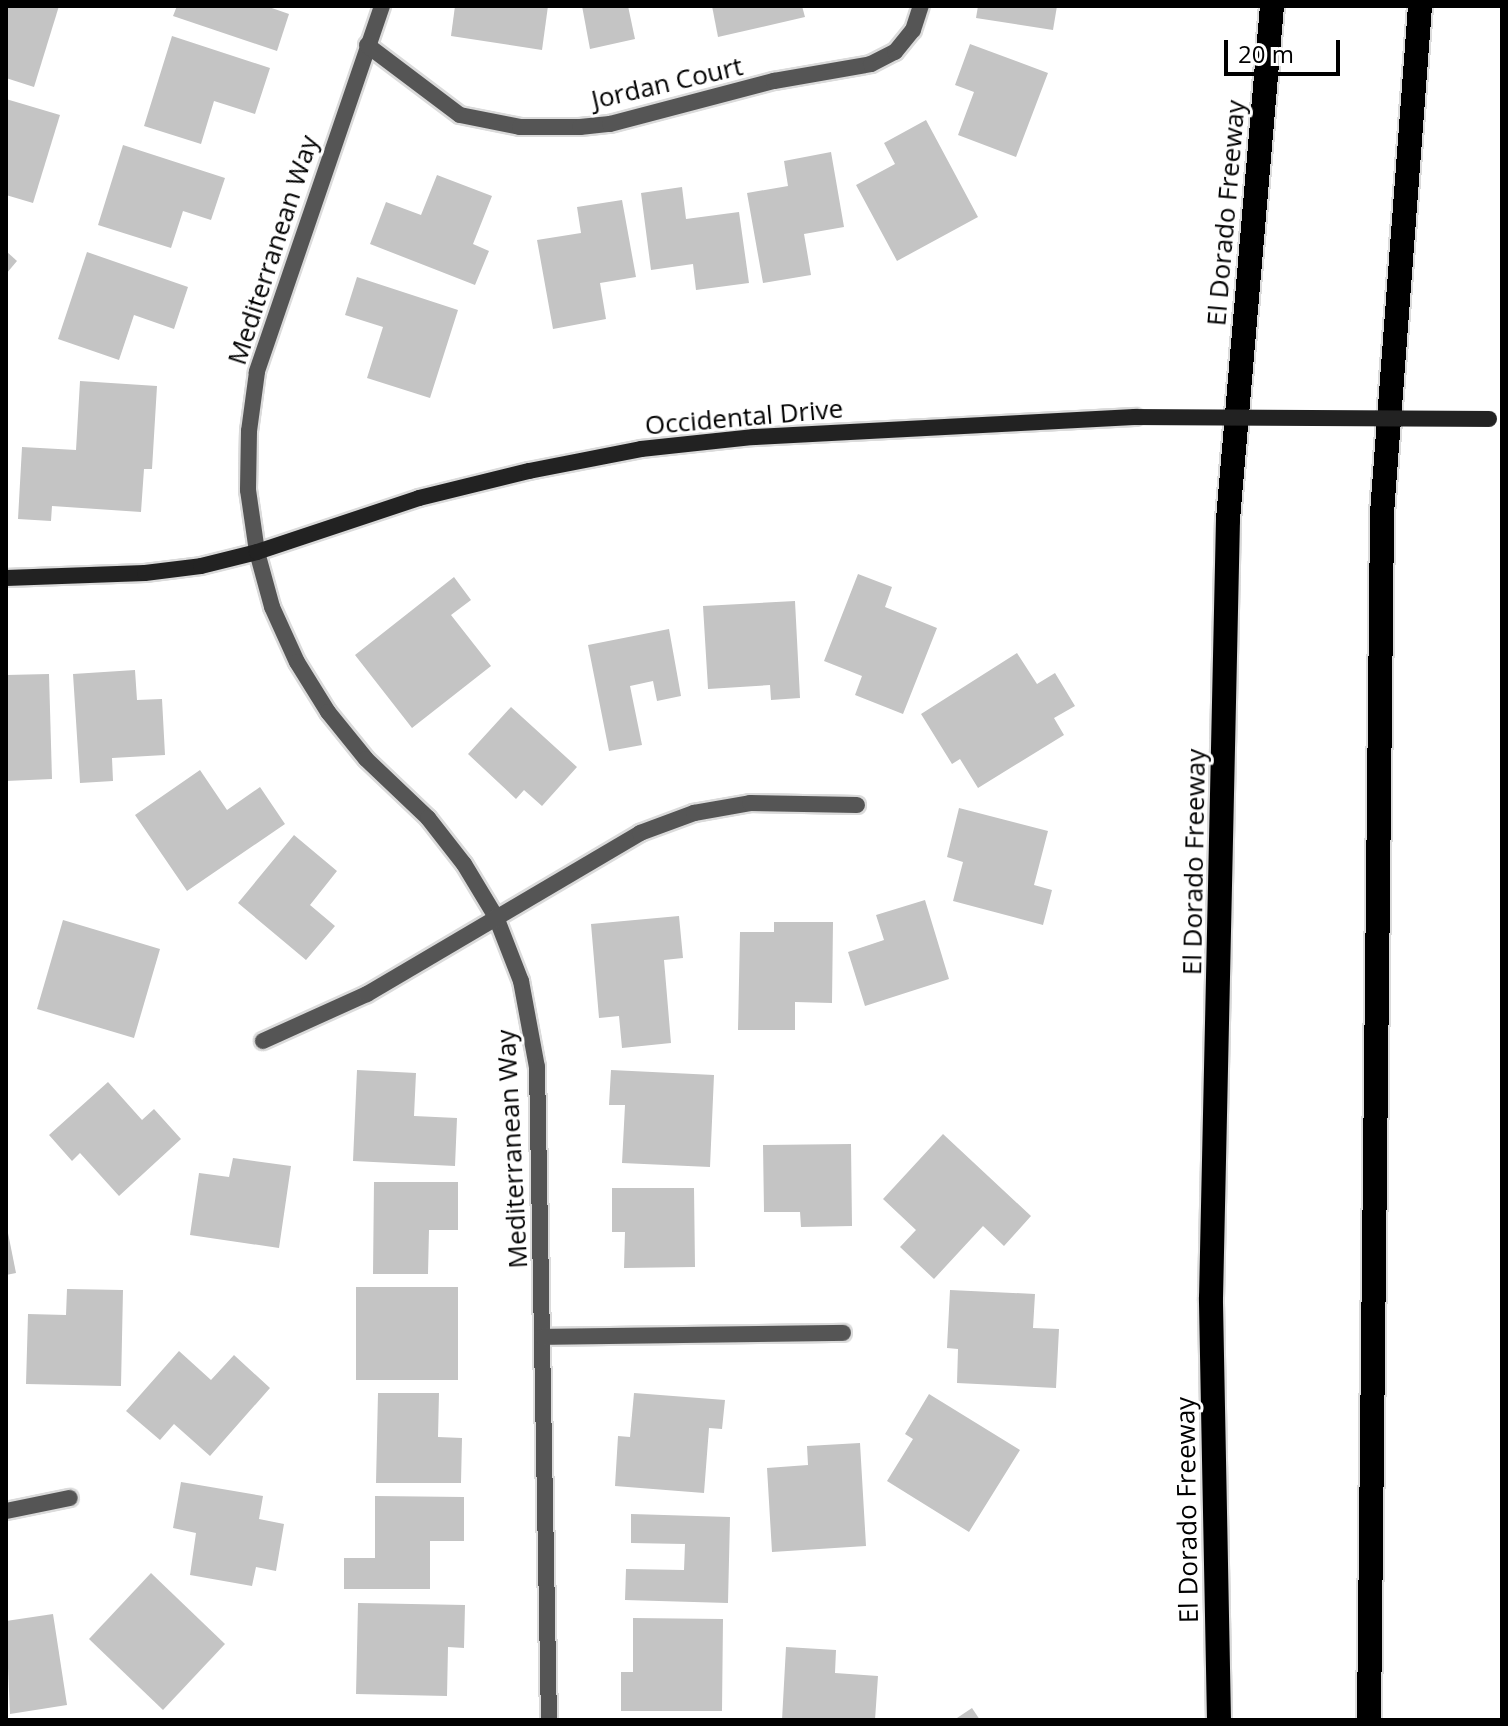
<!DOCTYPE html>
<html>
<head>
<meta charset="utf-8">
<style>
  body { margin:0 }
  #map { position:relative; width:1508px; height:1726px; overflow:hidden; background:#fff; font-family:"Open Sans",sans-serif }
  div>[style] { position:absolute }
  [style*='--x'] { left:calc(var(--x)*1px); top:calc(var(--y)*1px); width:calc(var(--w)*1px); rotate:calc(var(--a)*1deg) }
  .building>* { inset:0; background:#c4c4c4 }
  .roads { filter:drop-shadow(2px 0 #dbdbdb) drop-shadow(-2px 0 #dbdbdb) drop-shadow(0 2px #dbdbdb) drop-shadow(0 -2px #dbdbdb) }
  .street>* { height:16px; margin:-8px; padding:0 8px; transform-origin:8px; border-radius:8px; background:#555 }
  .secondary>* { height:16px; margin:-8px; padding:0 8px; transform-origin:8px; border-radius:8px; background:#222 }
  .highway>* { height:24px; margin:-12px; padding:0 12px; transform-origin:12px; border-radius:12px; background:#000 }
  .secondary-bridge>* { height:16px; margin:-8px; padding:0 8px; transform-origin:8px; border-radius:8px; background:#222 }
  span { translate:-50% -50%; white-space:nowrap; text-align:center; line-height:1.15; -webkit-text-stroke:6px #fff; paint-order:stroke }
  .street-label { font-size:26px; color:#000 }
  .frame { position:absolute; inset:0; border:8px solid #000; pointer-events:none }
  .scale { position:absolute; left:1224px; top:40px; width:116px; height:36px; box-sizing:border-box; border:4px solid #000; border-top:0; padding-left:10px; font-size:24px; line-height:28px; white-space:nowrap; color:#000; -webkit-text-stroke:6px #fff; paint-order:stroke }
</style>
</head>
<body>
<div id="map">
  <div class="building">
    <i style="clip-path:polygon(6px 6px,59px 6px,34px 87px,6px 78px)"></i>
    <i style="clip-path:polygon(177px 6px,266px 6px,289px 14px,277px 51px,173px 16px)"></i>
    <i style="clip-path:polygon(455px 6px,548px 6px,542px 50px,451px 36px)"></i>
    <i style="clip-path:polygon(582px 6px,628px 6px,635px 39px,590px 49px)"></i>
    <i style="clip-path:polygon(712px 6px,802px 6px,805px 17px,718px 37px)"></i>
    <i style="clip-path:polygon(978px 6px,1057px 6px,1053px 30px,976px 18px)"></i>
    <i style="clip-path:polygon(172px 36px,270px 68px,255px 114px,214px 101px,201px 144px,144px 126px)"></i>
    <i style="clip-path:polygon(970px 44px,1048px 73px,1016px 157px,958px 135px,974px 92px,955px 85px)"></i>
    <i style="clip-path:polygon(6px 99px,60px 115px,33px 203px,6px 195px)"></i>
    <i style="clip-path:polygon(926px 120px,978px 217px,897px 261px,856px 185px,895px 164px,884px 143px)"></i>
    <i style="clip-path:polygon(123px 145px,225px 178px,211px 220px,183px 211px,171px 248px,98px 225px)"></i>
    <i style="clip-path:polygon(831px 152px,844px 227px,804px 234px,811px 275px,763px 283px,747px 193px,788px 186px,784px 161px)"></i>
    <i style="clip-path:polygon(437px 175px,492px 196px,473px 244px,489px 251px,475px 285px,370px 244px,386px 202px,421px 215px)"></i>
    <i style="clip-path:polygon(682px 187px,686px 219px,739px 212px,749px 283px,696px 290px,693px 264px,651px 270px,641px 193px)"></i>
    <i style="clip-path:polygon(622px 200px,636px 277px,600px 283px,606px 319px,553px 329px,537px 240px,581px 233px,577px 207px)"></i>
    <i style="clip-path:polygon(6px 251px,17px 261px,6px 274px)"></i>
    <i style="clip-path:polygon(87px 252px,188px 287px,174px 329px,134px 315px,119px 360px,58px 339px)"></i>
    <i style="clip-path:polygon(357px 277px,458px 310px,430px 398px,367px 378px,383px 327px,345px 315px)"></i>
    <i style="clip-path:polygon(80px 381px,157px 386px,152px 469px,144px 469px,141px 512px,52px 506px,51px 521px,18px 519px,22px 447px,76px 450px)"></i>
    <i style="clip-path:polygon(858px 574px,892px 587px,885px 607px,937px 628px,903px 714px,855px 695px,862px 676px,824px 661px)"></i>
    <i style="clip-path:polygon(454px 577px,471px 600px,451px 615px,491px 666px,412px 728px,355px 655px)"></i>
    <i style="clip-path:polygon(795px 601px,800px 698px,771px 700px,770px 685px,708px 689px,703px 606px)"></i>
    <i style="clip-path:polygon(669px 629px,681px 696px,657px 701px,653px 681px,630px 686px,642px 745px,609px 751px,588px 645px)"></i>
    <i style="clip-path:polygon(1017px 653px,1037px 684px,1055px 673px,1075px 706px,1054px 718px,1064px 735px,978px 788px,960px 759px,952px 764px,921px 714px)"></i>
    <i style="clip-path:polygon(135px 670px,137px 700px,162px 699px,165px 755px,112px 758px,113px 781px,80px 783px,73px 674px)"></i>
    <i style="clip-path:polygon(49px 674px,52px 779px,6px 781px,6px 675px)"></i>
    <i style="clip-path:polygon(511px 707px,577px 767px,542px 806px,524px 790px,516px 799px,468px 754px)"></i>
    <i style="clip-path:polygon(200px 770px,227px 810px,260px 787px,285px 824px,187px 891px,135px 815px)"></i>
    <i style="clip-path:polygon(959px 808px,1048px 831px,1034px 885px,1052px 890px,1043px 925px,953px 901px,963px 862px,947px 857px)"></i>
    <i style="clip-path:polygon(294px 835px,337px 871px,310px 905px,335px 926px,306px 960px,238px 903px)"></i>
    <i style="clip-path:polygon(925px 900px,949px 979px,865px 1006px,848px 952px,884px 940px,876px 915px)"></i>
    <i style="clip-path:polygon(679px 916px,683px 958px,664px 960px,671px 1043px,622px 1048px,619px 1016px,599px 1018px,591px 924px)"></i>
    <i style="clip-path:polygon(63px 920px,160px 949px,134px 1038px,37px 1009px)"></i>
    <i style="clip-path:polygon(774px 922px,833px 922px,832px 1003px,795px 1002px,795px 1030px,738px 1030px,740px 932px,774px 932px)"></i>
    <i style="clip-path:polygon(357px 1070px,416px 1073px,414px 1116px,457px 1118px,455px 1166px,353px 1161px)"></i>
    <i style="clip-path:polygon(611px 1070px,714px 1075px,710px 1167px,622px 1163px,625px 1105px,609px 1105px)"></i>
    <i style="clip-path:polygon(108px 1082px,142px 1120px,154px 1109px,181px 1139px,119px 1196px,80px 1153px,72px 1161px,49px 1135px)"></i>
    <i style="clip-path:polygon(943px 1134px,1031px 1216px,1004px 1246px,983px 1226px,934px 1279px,900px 1247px,916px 1230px,883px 1199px)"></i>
    <i style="clip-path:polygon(851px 1144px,852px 1226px,801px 1227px,800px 1212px,764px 1212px,763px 1145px)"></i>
    <i style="clip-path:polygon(233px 1158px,291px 1166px,279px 1248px,190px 1235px,199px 1173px,229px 1177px)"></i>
    <i style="clip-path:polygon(374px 1182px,458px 1182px,458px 1230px,429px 1230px,428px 1274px,373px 1274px)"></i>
    <i style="clip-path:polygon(612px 1188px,694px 1188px,695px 1267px,624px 1268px,625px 1232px,612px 1232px)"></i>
    <i style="clip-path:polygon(6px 1223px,16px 1273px,6px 1275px)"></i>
    <i style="clip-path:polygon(356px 1287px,458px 1287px,458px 1380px,356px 1380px)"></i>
    <i style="clip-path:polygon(67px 1289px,123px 1290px,121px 1386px,26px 1384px,28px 1314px,66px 1315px)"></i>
    <i style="clip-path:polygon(950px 1290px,1035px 1294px,1033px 1328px,1059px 1329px,1056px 1388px,957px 1383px,958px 1349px,947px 1348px)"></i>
    <i style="clip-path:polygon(179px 1351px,211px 1380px,234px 1355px,270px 1388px,210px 1456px,174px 1424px,160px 1440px,126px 1411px)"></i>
    <i style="clip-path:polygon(378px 1393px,439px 1393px,438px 1437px,462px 1438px,461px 1483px,376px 1483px)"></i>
    <i style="clip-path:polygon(634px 1393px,725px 1400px,722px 1429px,709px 1428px,704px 1493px,615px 1486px,618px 1436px,630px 1437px)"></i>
    <i style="clip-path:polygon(929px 1394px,1020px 1450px,969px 1532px,887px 1481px,913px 1439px,905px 1434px)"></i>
    <i style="clip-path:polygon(860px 1443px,866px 1546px,772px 1552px,767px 1468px,808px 1465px,807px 1446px)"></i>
    <i style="clip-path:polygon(181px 1482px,263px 1496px,259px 1519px,284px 1524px,276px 1571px,256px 1567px,252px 1586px,190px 1575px,196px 1533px,173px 1528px)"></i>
    <i style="clip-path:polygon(375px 1496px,464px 1497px,464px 1541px,430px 1541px,430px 1589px,344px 1589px,344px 1558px,375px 1558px)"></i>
    <i style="clip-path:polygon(631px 1514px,730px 1517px,728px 1603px,625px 1600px,626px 1569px,684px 1570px,685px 1544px,631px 1543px)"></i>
    <i style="clip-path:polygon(151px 1573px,225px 1644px,163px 1710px,89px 1639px)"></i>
    <i style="clip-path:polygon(358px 1603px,465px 1605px,464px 1648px,448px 1647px,447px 1696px,356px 1694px)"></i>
    <i style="clip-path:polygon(53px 1614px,67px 1705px,10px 1714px,6px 1621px)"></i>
    <i style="clip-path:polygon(633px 1618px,723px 1619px,722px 1711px,621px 1711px,621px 1672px,633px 1672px)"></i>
    <i style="clip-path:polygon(786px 1647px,836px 1650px,835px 1673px,878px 1676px,875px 1720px,782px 1720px)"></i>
    <i style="clip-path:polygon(972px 1708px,980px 1720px,954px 1720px)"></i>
  </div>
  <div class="roads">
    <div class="street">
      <i style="--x:382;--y:6;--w:387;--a:108.9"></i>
      <i style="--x:257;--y:372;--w:60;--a:97.7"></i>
      <i style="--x:249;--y:431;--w:59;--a:91"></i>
      <i style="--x:248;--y:490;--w:63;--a:81.7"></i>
      <i style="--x:257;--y:552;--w:57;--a:74.7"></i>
      <i style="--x:272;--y:607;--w:60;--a:65.6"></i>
      <i style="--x:297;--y:662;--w:59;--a:58.2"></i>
      <i style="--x:328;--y:712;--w:60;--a:51"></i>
      <i style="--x:366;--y:759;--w:86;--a:43.6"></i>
      <i style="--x:428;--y:818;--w:58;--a:52"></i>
      <i style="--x:464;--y:864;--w:62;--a:58.9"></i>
      <i style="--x:496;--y:917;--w:69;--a:68.7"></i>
      <i style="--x:521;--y:981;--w:87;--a:79.5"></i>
      <i style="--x:537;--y:1067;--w:653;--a:88.95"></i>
      <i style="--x:367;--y:45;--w:116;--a:37"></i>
      <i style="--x:460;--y:115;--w:61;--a:11.3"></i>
      <i style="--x:520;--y:127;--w:60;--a:0"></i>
      <i style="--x:580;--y:127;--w:30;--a:-6"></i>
      <i style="--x:610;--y:124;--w:170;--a:-14.7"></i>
      <i style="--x:774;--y:81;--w:98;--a:-9.9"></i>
      <i style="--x:871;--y:64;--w:27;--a:-27"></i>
      <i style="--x:895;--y:52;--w:28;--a:-51"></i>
      <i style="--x:913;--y:30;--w:25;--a:-72"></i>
      <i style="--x:263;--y:1041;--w:114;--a:-24.3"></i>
      <i style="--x:367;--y:994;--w:317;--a:-30.5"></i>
      <i style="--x:640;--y:833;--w:58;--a:-20.3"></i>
      <i style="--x:694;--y:813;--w:57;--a:-10.1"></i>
      <i style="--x:750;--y:803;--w:107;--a:1.1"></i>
      <i style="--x:543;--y:1337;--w:300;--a:-0.8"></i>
      <i style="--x:6;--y:1511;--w:65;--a:-11.5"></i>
    </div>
    <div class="secondary">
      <i style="--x:6;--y:578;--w:139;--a:-2.1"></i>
      <i style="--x:145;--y:573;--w:56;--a:-7.1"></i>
      <i style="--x:201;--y:566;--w:58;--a:-14"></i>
      <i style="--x:257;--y:552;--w:171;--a:-18.4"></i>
      <i style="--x:419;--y:498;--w:113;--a:-13.8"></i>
      <i style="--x:529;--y:471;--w:114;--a:-11.1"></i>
      <i style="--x:641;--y:449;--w:114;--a:-6.1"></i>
      <i style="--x:754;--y:437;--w:382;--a:-3"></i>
    </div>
    <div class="highway">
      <i style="--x:1219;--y:1720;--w:422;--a:-91.1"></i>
      <i style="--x:1211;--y:1298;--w:779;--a:-88.75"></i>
      <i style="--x:1228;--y:519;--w:515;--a:-85.1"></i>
      <i style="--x:1369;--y:1720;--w:1207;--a:-89.38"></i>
      <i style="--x:1382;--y:513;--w:508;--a:-85.71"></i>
    </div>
  </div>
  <div class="secondary-bridge">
    <i style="--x:1135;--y:417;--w:354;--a:0.3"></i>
  </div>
  <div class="street-label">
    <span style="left:667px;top:83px;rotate:-13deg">Jordan Court</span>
    <span style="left:1226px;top:213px;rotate:-85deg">El Dorado Freeway</span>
    <span style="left:273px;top:250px;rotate:-72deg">Mediterranean Way</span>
    <span style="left:744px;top:417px;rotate:-5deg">Occidental Drive</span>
    <span style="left:1194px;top:862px;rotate:-89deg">El Dorado Freeway</span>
    <span style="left:512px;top:1149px;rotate:-93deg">Mediterranean Way</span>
    <span style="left:1187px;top:1510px;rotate:-91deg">El Dorado Freeway</span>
  </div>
  <div class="frame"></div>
  <div class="scale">20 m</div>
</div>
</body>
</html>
